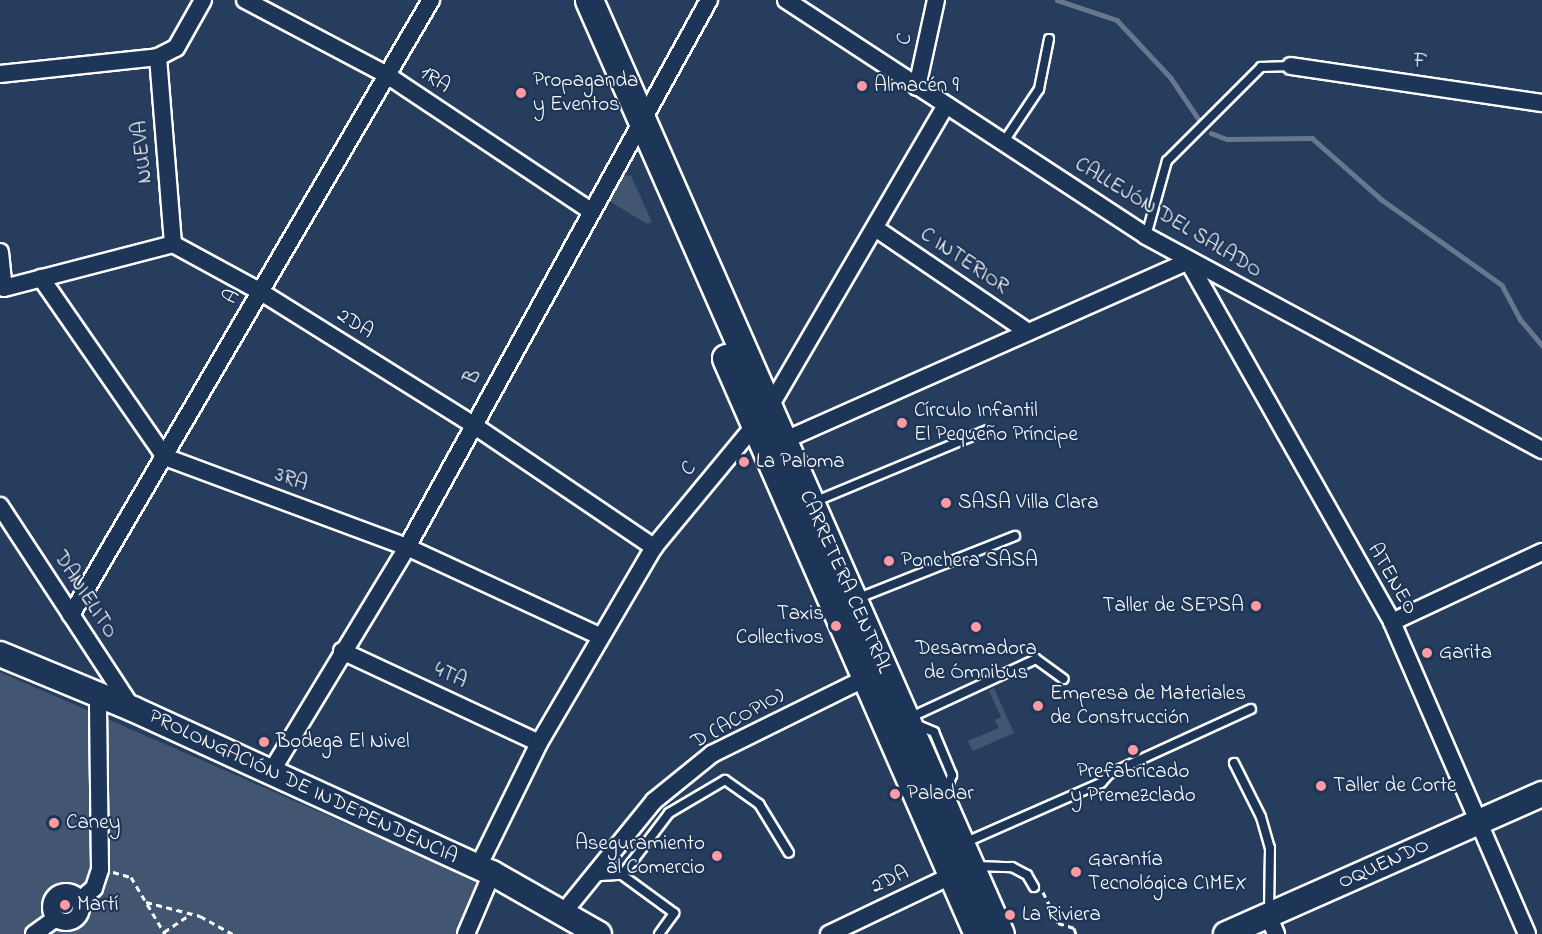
<!DOCTYPE html>
<html>
<head>
<meta charset="utf-8">
<style>
  body { margin:0 }
  #map { position:relative; width:1542px; height:934px; overflow:hidden; background:#263d5e; font-family:"Indie Flower",sans-serif }
  div>[style] { position:absolute }
  [style*='--x'] { left:calc(var(--x)*1px); top:calc(var(--y)*1px); width:calc(var(--w)*1px); rotate:calc(var(--a)*1deg) }
  .green>* { inset:0; background:#425672 }
  .stream>* { height:4.5px; margin:-2.25px; padding:0 2.25px; transform-origin:2.25px; border-radius:2.25px; background:#67788e }
  .path>* { height:3px; margin-top:-1.5px; transform-origin:0; background:repeating-linear-gradient(90deg,#fff 0 6px,transparent 0 10.5px) }
  .roads { filter:drop-shadow(2px 0 #fff) drop-shadow(-2px 0 #fff) drop-shadow(0 2px #fff) drop-shadow(0 -2px #fff) }
  .lane>* { height:8px; margin:-4px; padding:0 4px; transform-origin:4px; border-radius:4px; background:#1d3557 }
  .street>* { height:16px; margin:-8px; padding:0 8px; transform-origin:8px; border-radius:8px; background:#1d3557 }
  .street>.ring { margin:-8px; padding:0; box-sizing:content-box; background:none; border:16px solid #1d3557; border-radius:50% }
  .secondary>* { height:24px; margin:-12px; padding:0 12px; transform-origin:12px; border-radius:12px; background:#1d3557 }
  .primary>* { height:27px; margin:-13.5px; padding:0 13.5px; transform-origin:13.5px; border-radius:13.5px; background:#1d3557 }
  .dots>* { width:16px; height:16px; translate:-50% -50%; box-sizing:border-box; border:3px solid #1d3557; border-radius:50% }
  span { translate:-50% -50%; white-space:nowrap; text-align:center; line-height:1.15; -webkit-text-stroke:4.5px #1d3557; paint-order:stroke }
  .street-label { font-size:21px; color:#fff }
  .poi-label { font-size:21px; color:#fff }
  .left { translate:0 -50%; text-align:left }
  .right { translate:-100% -50%; text-align:right }
</style>
</head>
<body>
<div id="map">
  <div class="green">
    <i style="clip-path:polygon(622px 175px,631px 176px,652px 222px,647px 224px,609px 201px)"></i>
    <i style="clip-path:polygon(0 672px,480px 882px,456px 934px,0 934px)"></i>
    <i style="clip-path:polygon(994px 688px,1014px 733px,973px 751px,968px 741px,999px 728px,995px 720px,1001px 717px,989px 691px)"></i>
  </div>
  <div class="stream">
    <i style="--x:1057;--y:0;--w:63;--a:18.4"></i>
    <i style="--x:1117;--y:20;--w:79;--a:47"></i>
    <i style="--x:1171;--y:78;--w:48;--a:56"></i>
    <i style="--x:1211;--y:133;--w:17;--a:21"></i>
    <i style="--x:1227;--y:139;--w:85;--a:-0.7"></i>
    <i style="--x:1312;--y:138;--w:92;--a:41.5"></i>
    <i style="--x:1381;--y:199;--w:148;--a:35.4"></i>
    <i style="--x:1502;--y:285;--w:40;--a:62"></i>
    <i style="--x:1521;--y:320;--w:33;--a:50"></i>
  </div>
  <div class="path">
    <i style="--x:113;--y:872;--w:19;--a:16"></i>
    <i style="--x:131;--y:877;--w:66;--a:59.2"></i>
    <i style="--x:1043;--y:892;--w:34;--a:64"></i>
    <i style="--x:1058;--y:923;--w:17;--a:17"></i>
    <i style="--x:1074;--y:928;--w:6;--a:72"></i>
    <i style="--x:146;--y:902;--w:56;--a:14.5"></i>
    <i style="--x:200;--y:916;--w:38;--a:29"></i>
    <i style="--x:164;--y:932;--w:30;--a:-34"></i>
  </div>
  <div class="roads">
    <div class="lane">
      <i style="--x:1003;--y:143;--w:65;--a:-56.3"></i>
      <i style="--x:1039;--y:89;--w:51;--a:-78.7"></i>
      <i style="--x:1146;--y:236;--w:78;--a:-74.4"></i>
      <i style="--x:1167;--y:161;--w:133;--a:-45"></i>
      <i style="--x:1261;--y:67;--w:30;--a:-2"></i>
      <i style="--x:814;--y:502;--w:187;--a:-22.6"></i>
      <i style="--x:856;--y:599;--w:171;--a:-21.6"></i>
      <i style="--x:909;--y:718;--w:140;--a:-24.9"></i>
      <i style="--x:1036;--y:659;--w:34;--a:36"></i>
      <i style="--x:913;--y:723;--w:23;--a:23"></i>
      <i style="--x:934;--y:732;--w:47;--a:67.3"></i>
      <i style="--x:952;--y:775;--w:20;--a:110"></i>
      <i style="--x:1234;--y:763;--w:60;--a:63.4"></i>
      <i style="--x:1261;--y:817;--w:32;--a:74"></i>
      <i style="--x:1270;--y:848;--w:62;--a:90.9"></i>
      <i style="--x:964;--y:843;--w:150;--a:-23.7"></i>
      <i style="--x:1101;--y:783;--w:12;--a:-48"></i>
      <i style="--x:1109;--y:774;--w:156;--a:-24.6"></i>
      <i style="--x:974;--y:866;--w:38;--a:2"></i>
      <i style="--x:1012;--y:867;--w:17;--a:28"></i>
      <i style="--x:1027;--y:875;--w:14;--a:60"></i>
      <i style="--x:596;--y:873;--w:5;--a:37"></i>
      <i style="--x:600;--y:876;--w:22;--a:-3"></i>
      <i style="--x:659;--y:934;--w:26;--a:-54"></i>
      <i style="--x:674;--y:913;--w:64;--a:-143.8"></i>
      <i style="--x:622;--y:875;--w:78;--a:-52.8"></i>
      <i style="--x:669;--y:813;--w:65;--a:-30.5"></i>
      <i style="--x:725;--y:780;--w:42;--a:35.2"></i>
      <i style="--x:759;--y:804;--w:57;--a:58.5"></i>
    </div>
    <div class="street">
      <i style="--x:245;--y:0;--w:161;--a:27.8"></i>
      <i style="--x:387;--y:75;--w:245;--a:33.7"></i>
      <i style="--x:786;--y:0;--w:430;--a:33.2"></i>
      <i style="--x:1146;--y:236;--w:450;--a:28.4"></i>
      <i style="--x:158;--y:57;--w:188;--a:85.4"></i>
      <i style="--x:1291;--y:66;--w:254;--a:8.4"></i>
      <i style="--x:0;--y:74;--w:159;--a:-6.1"></i>
      <i style="--x:158;--y:57;--w:20;--a:-27"></i>
      <i style="--x:176;--y:48;--w:55;--a:-60.6"></i>
      <i style="--x:917;--y:87;--w:89;--a:-77.7"></i>
      <i style="--x:875;--y:228;--w:185;--a:34.2"></i>
      <i style="--x:0;--y:252;--w:36;--a:84"></i>
      <i style="--x:4;--y:288;--w:175;--a:-14.6"></i>
      <i style="--x:173;--y:244;--w:100;--a:28.6"></i>
      <i style="--x:261;--y:292;--w:249;--a:32"></i>
      <i style="--x:472;--y:424;--w:220;--a:34.1"></i>
      <i style="--x:41;--y:278;--w:218;--a:55.3"></i>
      <i style="--x:165;--y:457;--w:258;--a:20.4"></i>
      <i style="--x:407;--y:547;--w:213;--a:24.8"></i>
      <i style="--x:776;--y:444;--w:451;--a:-23.9"></i>
      <i style="--x:1188;--y:261;--w:415;--a:60.5"></i>
      <i style="--x:1392;--y:622;--w:340;--a:66.6"></i>
      <i style="--x:0;--y:506;--w:243;--a:56.8"></i>
      <i style="--x:71;--y:615;--w:713;--a:-59.66"></i>
      <i style="--x:1392;--y:622;--w:166;--a:-25"></i>
      <i style="--x:342;--y:651;--w:217;--a:25"></i>
      <i style="--x:271;--y:772;--w:263;--a:-58.8"></i>
      <i style="--x:407;--y:547;--w:625;--a:-61.1"></i>
      <i style="--x:478;--y:867;--w:138;--a:-63.8"></i>
      <i style="--x:539;--y:743;--w:227;--a:-59.6"></i>
      <i style="--x:654;--y:547;--w:180;--a:-50.4"></i>
      <i style="--x:769;--y:408;--w:349;--a:-59.7"></i>
      <i class="ring" style="left:51px;top:892px;width:14px;height:14px"></i>
      <i style="--x:79;--y:901;--w:20;--a:-41"></i>
      <i style="--x:94;--y:888;--w:20;--a:-72"></i>
      <i style="--x:100;--y:869;--w:175;--a:-90.7"></i>
      <i style="--x:563;--y:913;--w:144;--a:-50.9"></i>
      <i style="--x:654;--y:801;--w:75;--a:-39"></i>
      <i style="--x:712;--y:754;--w:178;--a:-26.3"></i>
      <i style="--x:1268;--y:915;--w:21;--a:67"></i>
      <i style="--x:34;--y:934;--w:27;--a:-36"></i>
      <i style="--x:466;--y:934;--w:66;--a:-66.9"></i>
      <i style="--x:829;--y:934;--w:146;--a:-25.5"></i>
    </div>
    <div class="secondary">
      <i style="--x:0;--y:654;--w:144;--a:22.5"></i>
      <i style="--x:133;--y:709;--w:395;--a:24.6"></i>
      <i style="--x:492;--y:873;--w:123;--a:29.7"></i>
      <i style="--x:1226;--y:934;--w:346;--a:-23.9"></i>
    </div>
    <div class="primary">
      <i style="--x:589;--y:0;--w:1020;--a:66.25"></i>
      <i style="--x:726;--y:358;--w:629;--a:66.37"></i>
    </div>
  </div>
  <div class="dots">
    <i style="left:862px;top:86px;background:#ff9aa2"></i>
    <i style="left:521px;top:93px;background:#ff9aa2"></i>
    <i style="left:902px;top:423px;background:#ff9aa2"></i>
    <i style="left:744px;top:462px;background:#ff9aa2"></i>
    <i style="left:946px;top:503px;background:#ff9aa2"></i>
    <i style="left:889px;top:561px;background:#ff9aa2"></i>
    <i style="left:1256px;top:606px;background:#ff9aa2"></i>
    <i style="left:836px;top:626px;background:#ff9aa2"></i>
    <i style="left:976px;top:627px;background:#ff9aa2"></i>
    <i style="left:1427px;top:653px;background:#ff9aa2"></i>
    <i style="left:1038px;top:706px;background:#ff9aa2"></i>
    <i style="left:264px;top:742px;background:#ff9aa2"></i>
    <i style="left:1133px;top:750px;background:#ff9aa2"></i>
    <i style="left:1321px;top:786px;background:#ff9aa2"></i>
    <i style="left:895px;top:794px;background:#ff9aa2"></i>
    <i style="left:54px;top:823px;background:#ff9aa2"></i>
    <i style="left:717px;top:856px;background:#ff9aa2"></i>
    <i style="left:1076px;top:872px;background:#ff9aa2"></i>
    <i style="left:65px;top:905px;background:#ff9aa2"></i>
    <i style="left:1010px;top:915px;background:#ff9aa2"></i>
  </div>
  <div class="street-label">
    <span style="left:905px;top:39px;rotate:-78deg">C</span>
    <span style="left:1420px;top:62px;rotate:8deg">F</span>
    <span style="left:435px;top:80px;rotate:34deg">1RA</span>
    <span style="left:143px;top:152px;rotate:-95deg">NUEVA</span>
    <span style="left:1168px;top:218px;rotate:31deg">CALLEJÓN DEL SALADO</span>
    <span style="left:964px;top:261px;rotate:34deg">C INTERIOR</span>
    <span style="left:232px;top:297px;rotate:-60deg">A</span>
    <span style="left:355px;top:324px;rotate:32deg">2DA</span>
    <span style="left:473px;top:377px;rotate:-61deg">B</span>
    <span style="left:689px;top:469px;rotate:-50deg">C</span>
    <span style="left:291px;top:480px;rotate:20deg">3RA</span>
    <span style="left:1392px;top:579px;rotate:60deg">ATENEO</span>
    <span style="left:845px;top:582px;rotate:66deg">CARRETERA CENTRAL</span>
    <span style="left:85px;top:595px;rotate:57deg">DANIELITO</span>
    <span style="left:450px;top:676px;rotate:25deg">4TA</span>
    <span style="left:738px;top:719px;rotate:-29deg">D (ACOPIO)</span>
    <span style="left:303px;top:787px;rotate:25deg">PROLONGACIÓN DE INDEPENDENCIA</span>
    <span style="left:1384px;top:864px;rotate:-24deg">OQUENDO</span>
    <span style="left:890px;top:880px;rotate:-25deg">2DA</span>
  </div>
  <div class="poi-label">
    <span class="left" style="left:533px;top:93px">Propaganda<br>y Eventos</span>
    <span class="left" style="left:874px;top:86px">Almacén 9</span>
    <span class="left" style="left:914px;top:423px">Círculo Infantil<br>El Pequeño Príncipe</span>
    <span class="left" style="left:756px;top:462px">La Paloma</span>
    <span class="left" style="left:958px;top:503px">SASA Villa Clara</span>
    <span class="left" style="left:901px;top:561px">Ponchera SASA</span>
    <span class="right" style="left:1244px;top:606px">Taller de SEPSA</span>
    <span class="right" style="left:824px;top:626px">Taxis<br>Collectivos</span>
    <span style="left:976px;top:661px">Desarmadora<br>de Ómnibus</span>
    <span class="left" style="left:1439px;top:653px">Garita</span>
    <span class="left" style="left:1050px;top:706px">Empresa de Materiales<br>de Construcción</span>
    <span class="left" style="left:276px;top:742px">Bodega El Nivel</span>
    <span style="left:1133px;top:784px">Prefabricado<br>y Premezclado</span>
    <span class="left" style="left:1333px;top:786px">Taller de Corte</span>
    <span class="left" style="left:907px;top:794px">Paladar</span>
    <span class="left" style="left:66px;top:823px">Caney</span>
    <span class="right" style="left:705px;top:856px">Aseguramiento<br>al Comercio</span>
    <span class="left" style="left:1088px;top:872px">Garantía<br>Tecnológica CIMEX</span>
    <span class="left" style="left:77px;top:905px">Martí</span>
    <span class="left" style="left:1022px;top:915px">La Riviera</span>
  </div>
</div>
</body>
</html>
